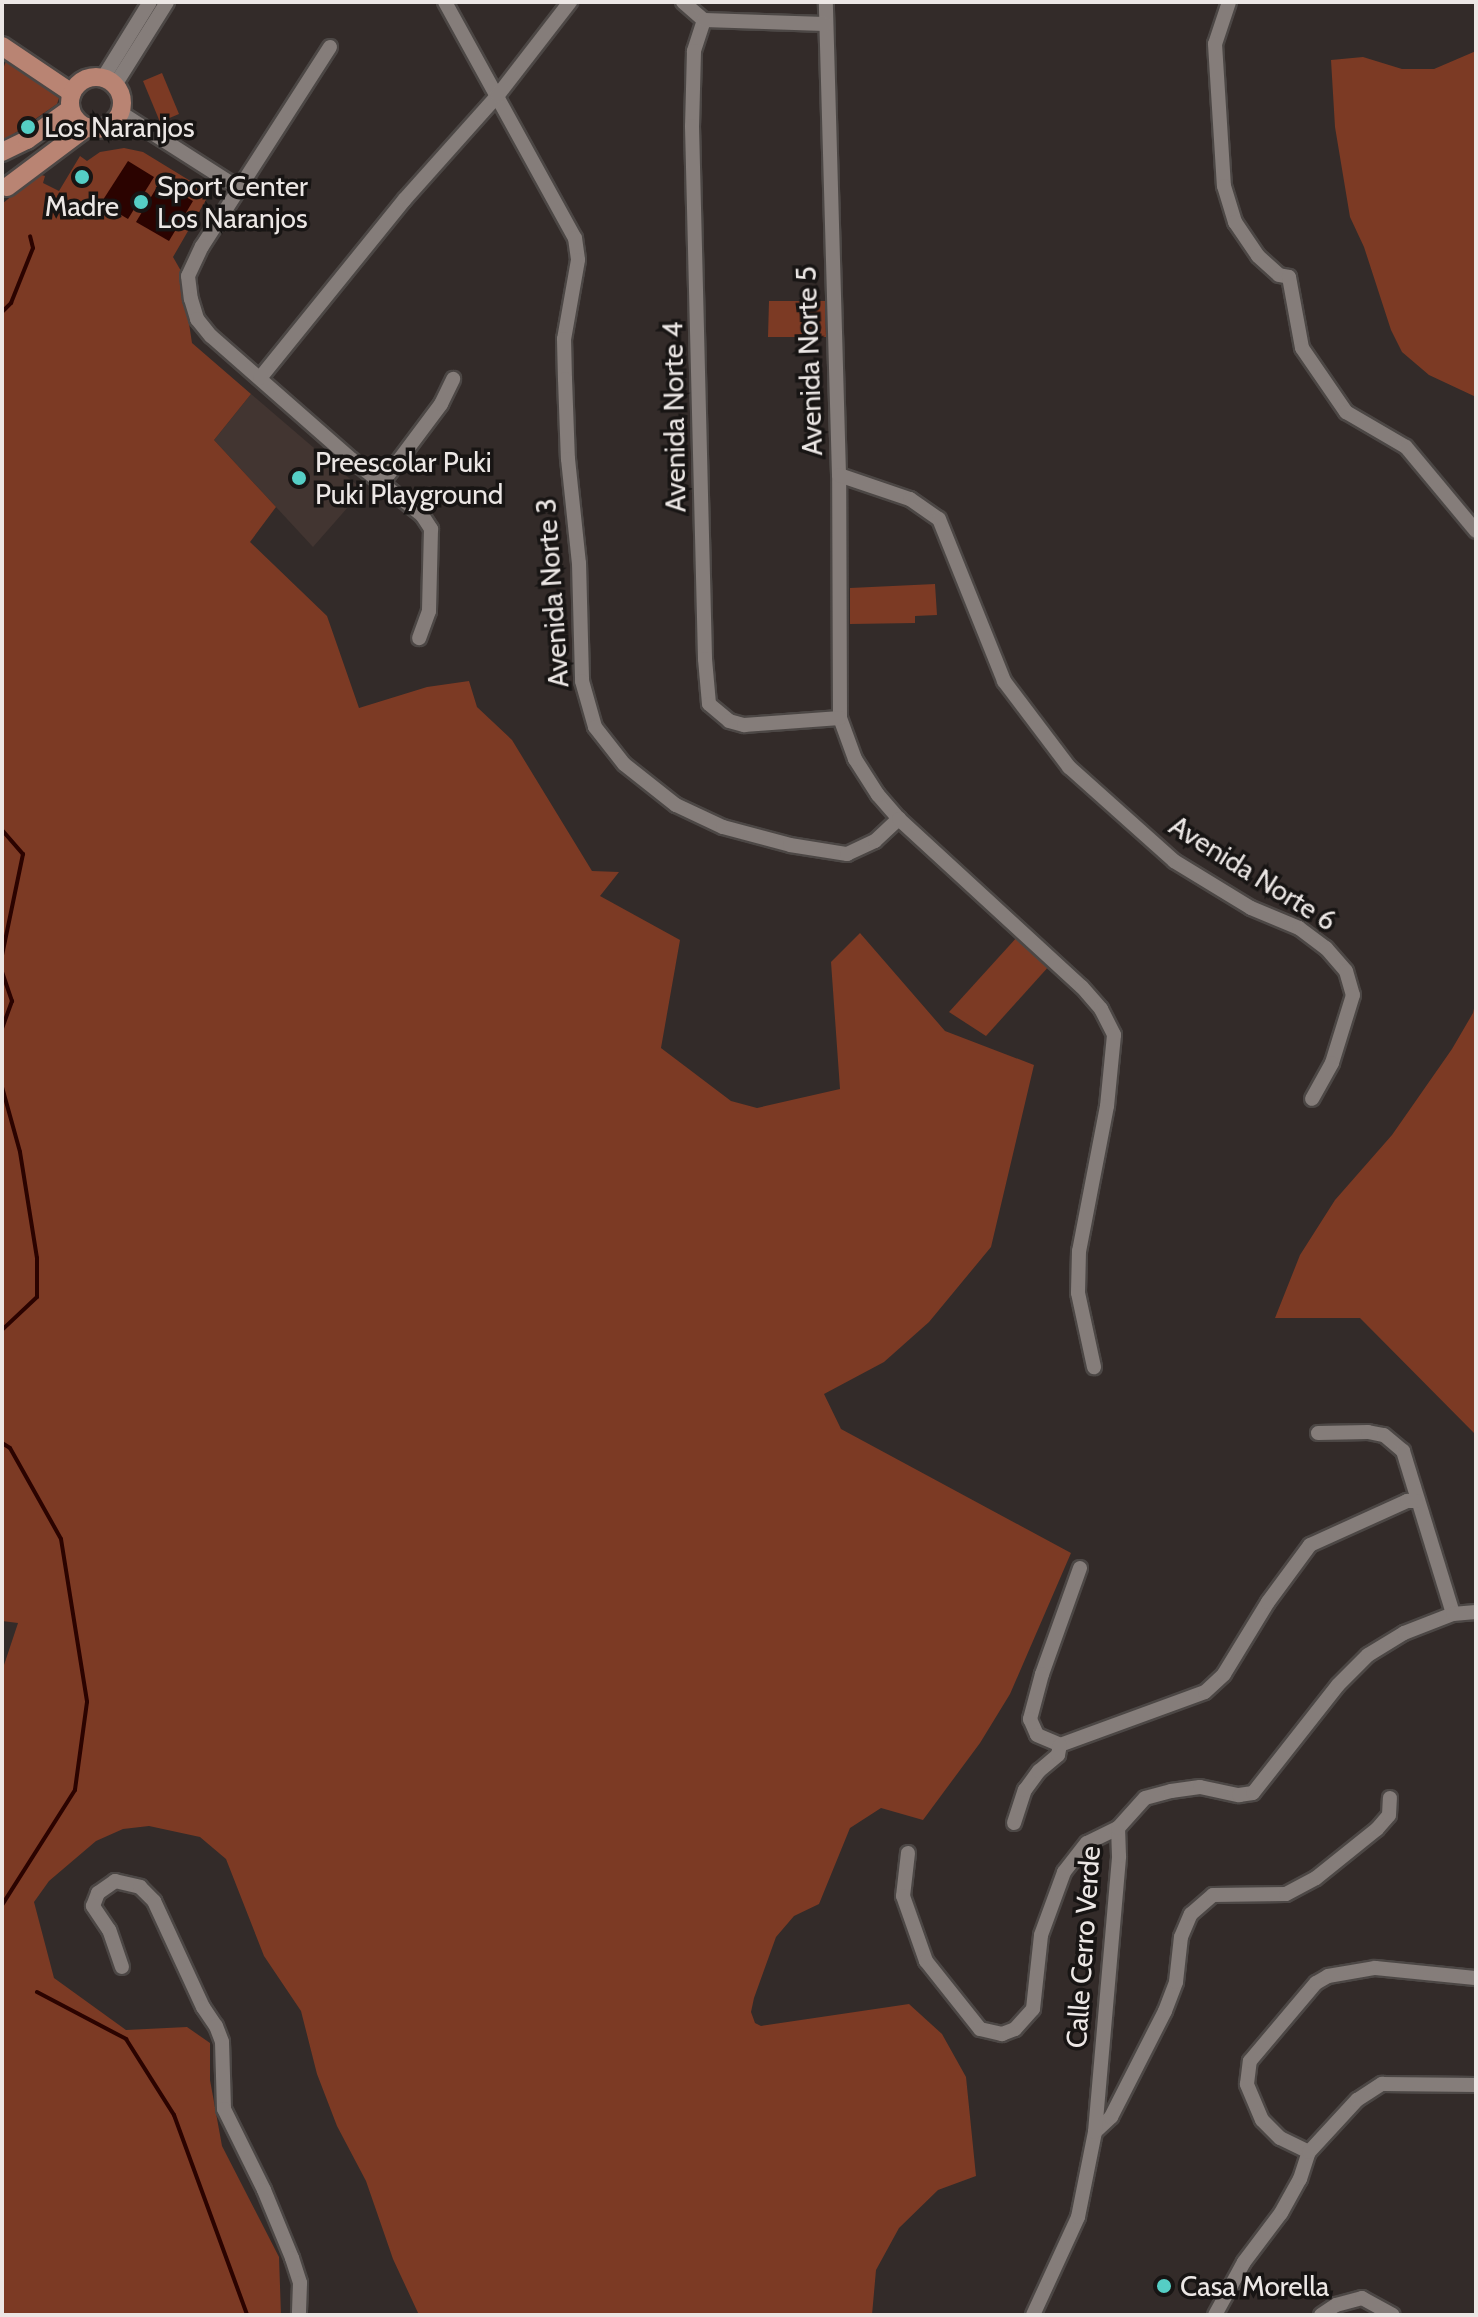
<!DOCTYPE html>
<html>
<head>
<meta charset="utf-8">
<style>
  body { margin:0 }
  #map { position:relative; width:1478px; height:2317px; overflow:hidden; background:#332b29; font-family:Cabin,sans-serif }
  div>[style] { position:absolute }
  [style*='--x'] { left:calc(var(--x)*1px); top:calc(var(--y)*1px); width:calc(var(--w)*1px); rotate:calc(var(--a)*1deg) }
  .built>* { inset:0; background:#423531 }
  .green>* { inset:0; background:#7c3a24 }
  .water>* { inset:0; background:#2b0300 }
  .stream>* { height:4px; margin:-2px; padding:0 2px; transform-origin:2px; border-radius:2px; background:#2b0300 }
  .roads { filter:drop-shadow(2px 0 #4c4745) drop-shadow(-2px 0 #4c4745) drop-shadow(0 2px #4c4745) drop-shadow(0 -2px #4c4745) }
  .minor>* { height:14px; margin:-7px; padding:0 7px; transform-origin:7px; border-radius:7px; background:#857d7a }
  .major>* { height:18px; margin:-9px; padding:0 9px; transform-origin:9px; border-radius:9px; background:#b98473 }
  .major>.ring { margin:-9px; padding:0; box-sizing:content-box; background:none; border:18px solid #b98473; border-radius:50% }
  .dots>* { width:22px; height:22px; translate:-50% -50%; box-sizing:border-box; border:4px solid #181514; border-radius:50% }
  span { translate:-50% -50%; white-space:nowrap; text-align:center; line-height:1.15; -webkit-text-stroke:7px #181514; paint-order:stroke }
  .poi-label { font-size:28px; color:#ece7e5 }
  .left { translate:0 -50%; text-align:left }
  .street-label { font-size:28px; color:#ece7e5 }
  .frame { position:absolute; inset:0; border:4px solid #ece7e5; pointer-events:none }
</style>
</head>
<body>
<div id="map">
  <div class="built">
    <i style="clip-path:polygon(251px 394px,363px 490px,313px 547px,214px 440px)"></i>
  </div>
  <div class="green">
    <i style="clip-path:polygon(1476px 51px,1476px 397px,1429px 375px,1402px 352px,1391px 330px,1364px 247px,1350px 217px,1335px 127px,1331px 60px,1363px 57px,1402px 69px,1434px 69px)"></i>
    <i style="clip-path:polygon(6px 61px,59px 98px,57px 104px,2px 142px,2px 72px)"></i>
    <i style="clip-path:polygon(162px 73px,179px 114px,160px 122px,143px 81px)"></i>
    <i style="clip-path:polygon(124px 148px,143px 152px,210px 193px,173px 257px,181px 271px,192px 343px,251px 394px,214px 440px,276px 507px,250px 542px,327px 616px,359px 708px,427px 687px,469px 681px,477px 707px,512px 740px,592px 871px,619px 872px,600px 896px,680px 940px,661px 1048px,731px 1101px,757px 1108px,840px 1089px,831px 962px,860px 933px,945px 1031px,1034px 1065px,991px 1247px,929px 1322px,884px 1362px,824px 1394px,841px 1429px,1071px 1553px,1010px 1694px,980px 1743px,923px 1820px,881px 1808px,850px 1828px,819px 1904px,794px 1916px,776px 1937px,754px 1998px,751px 2012px,755px 2023px,761px 2026px,909px 2004px,942px 2034px,966px 2077px,976px 2176px,938px 2190px,899px 2228px,876px 2270px,872px 2315px,419px 2315px,393px 2259px,366px 2181px,337px 2126px,317px 2074px,301px 2011px,264px 1956px,226px 1859px,200px 1837px,149px 1826px,123px 1829px,96px 1841px,49px 1881px,34px 1902px,54px 1978px,126px 2030px,187px 2027px,210px 2043px,210px 2080px,222px 2146px,279px 2257px,281px 2315px,2px 2315px,2px 1671px,18px 1623px,2px 1621px,2px 204px,38px 174px,45px 176px,43px 183px,59px 191px,80px 156px,87px 161px,100px 152px)"></i>
    <i style="clip-path:polygon(769px 301px,825px 301px,826px 337px,768px 337px)"></i>
    <i style="clip-path:polygon(935px 584px,937px 615px,915px 616px,915px 623px,850px 624px,850px 588px)"></i>
    <i style="clip-path:polygon(1018px 936px,1050px 965px,986px 1036px,949px 1012px)"></i>
    <i style="clip-path:polygon(1476px 999px,1476px 1435px,1360px 1318px,1275px 1318px,1300px 1255px,1335px 1200px,1392px 1135px,1452px 1049px,1473px 1013px)"></i>
  </div>
  <div class="water">
    <i style="clip-path:polygon(128px 161px,154px 177px,128px 219px,101px 203px)"></i>
    <i style="clip-path:polygon(160px 182px,193px 201px,169px 241px,136px 222px)"></i>
  </div>
  <div class="stream">
    <i style="--x:2;--y:312;--w:13;--a:-45"></i>
    <i style="--x:11;--y:303;--w:59;--a:-68.2"></i>
    <i style="--x:33;--y:248;--w:12;--a:-104"></i>
    <i style="--x:2;--y:830;--w:32;--a:49"></i>
    <i style="--x:23;--y:854;--w:103;--a:101.7"></i>
    <i style="--x:2;--y:972;--w:31;--a:71"></i>
    <i style="--x:12;--y:1001;--w:29;--a:110"></i>
    <i style="--x:2;--y:1087;--w:67;--a:74.5"></i>
    <i style="--x:20;--y:1152;--w:107;--a:80.9"></i>
    <i style="--x:37;--y:1258;--w:39;--a:90"></i>
    <i style="--x:37;--y:1297;--w:48;--a:136.7"></i>
    <i style="--x:2;--y:1443;--w:9;--a:32"></i>
    <i style="--x:10;--y:1448;--w:104;--a:60.7"></i>
    <i style="--x:61;--y:1539;--w:165;--a:80.9"></i>
    <i style="--x:87;--y:1702;--w:89;--a:97.8"></i>
    <i style="--x:75;--y:1790;--w:136;--a:122.4"></i>
    <i style="--x:37;--y:1992;--w:101;--a:27.8"></i>
    <i style="--x:126;--y:2039;--w:90;--a:57.7"></i>
    <i style="--x:174;--y:2115;--w:213;--a:69.9"></i>
  </div>
  <div class="roads">
    <div class="minor">
      <i style="--x:445;--y:2;--w:269;--a:61.2"></i>
      <i style="--x:575;--y:238;--w:22;--a:82"></i>
      <i style="--x:578;--y:260;--w:80;--a:100"></i>
      <i style="--x:564;--y:339;--w:40;--a:88.6"></i>
      <i style="--x:565;--y:379;--w:80;--a:87.9"></i>
      <i style="--x:568;--y:459;--w:105;--a:84"></i>
      <i style="--x:579;--y:563;--w:118;--a:88.5"></i>
      <i style="--x:582;--y:681;--w:48;--a:74.2"></i>
      <i style="--x:595;--y:727;--w:47;--a:51.9"></i>
      <i style="--x:624;--y:764;--w:66;--a:38.3"></i>
      <i style="--x:676;--y:805;--w:52;--a:25.1"></i>
      <i style="--x:723;--y:827;--w:69;--a:15"></i>
      <i style="--x:790;--y:845;--w:58;--a:9"></i>
      <i style="--x:847;--y:854;--w:31;--a:-25"></i>
      <i style="--x:875;--y:841;--w:33;--a:-43"></i>
      <i style="--x:899;--y:819;--w:32;--a:-131"></i>
      <i style="--x:878;--y:795;--w:43;--a:-122.6"></i>
      <i style="--x:855;--y:759;--w:44;--a:-110.1"></i>
      <i style="--x:840;--y:718;--w:243;--a:-90.2"></i>
      <i style="--x:839;--y:475;--w:473;--a:-91.6"></i>
      <i style="--x:683;--y:2;--w:28;--a:41"></i>
      <i style="--x:704;--y:20;--w:33;--a:108"></i>
      <i style="--x:694;--y:51;--w:75;--a:91.5"></i>
      <i style="--x:692;--y:126;--w:533;--a:88.6"></i>
      <i style="--x:705;--y:659;--w:45;--a:84.9"></i>
      <i style="--x:709;--y:704;--w:26;--a:40"></i>
      <i style="--x:729;--y:721;--w:16;--a:15"></i>
      <i style="--x:744;--y:725;--w:96;--a:-4.2"></i>
      <i style="--x:1229;--y:2;--w:44;--a:108.4"></i>
      <i style="--x:1215;--y:44;--w:142;--a:86.4"></i>
      <i style="--x:1224;--y:186;--w:38;--a:73"></i>
      <i style="--x:1235;--y:222;--w:41;--a:55.9"></i>
      <i style="--x:1258;--y:256;--w:28;--a:42"></i>
      <i style="--x:1279;--y:275;--w:10;--a:11"></i>
      <i style="--x:1289;--y:277;--w:72;--a:79.6"></i>
      <i style="--x:1302;--y:348;--w:78;--a:55.5"></i>
      <i style="--x:1346;--y:412;--w:69;--a:30.3"></i>
      <i style="--x:1406;--y:447;--w:109;--a:50.2"></i>
      <i style="--x:704;--y:20;--w:121;--a:1.9"></i>
      <i style="--x:330;--y:47;--w:237;--a:122.7"></i>
      <i style="--x:202;--y:246;--w:33;--a:115"></i>
      <i style="--x:188;--y:276;--w:23;--a:83"></i>
      <i style="--x:191;--y:299;--w:21;--a:73"></i>
      <i style="--x:197;--y:319;--w:22;--a:51"></i>
      <i style="--x:211;--y:336;--w:186;--a:41.3"></i>
      <i style="--x:351;--y:459;--w:90;--a:38.3"></i>
      <i style="--x:422;--y:515;--w:17;--a:57"></i>
      <i style="--x:431;--y:529;--w:82;--a:91.4"></i>
      <i style="--x:429;--y:611;--w:29;--a:110"></i>
      <i style="--x:103;--y:78;--w:89;--a:-58.3"></i>
      <i style="--x:115;--y:85;--w:98;--a:-57.9"></i>
      <i style="--x:121;--y:113;--w:141;--a:32.6"></i>
      <i style="--x:260;--y:378;--w:230;--a:-51"></i>
      <i style="--x:405;--y:199;--w:140;--a:-48.2"></i>
      <i style="--x:498;--y:95;--w:118;--a:-52.3"></i>
      <i style="--x:839;--y:475;--w:75;--a:18.7"></i>
      <i style="--x:910;--y:499;--w:35;--a:35"></i>
      <i style="--x:939;--y:519;--w:175;--a:68.1"></i>
      <i style="--x:1004;--y:681;--w:108;--a:52.9"></i>
      <i style="--x:1069;--y:767;--w:141;--a:41.8"></i>
      <i style="--x:1174;--y:861;--w:90;--a:31.4"></i>
      <i style="--x:1251;--y:908;--w:52;--a:22.6"></i>
      <i style="--x:1299;--y:928;--w:34;--a:37"></i>
      <i style="--x:1326;--y:948;--w:30;--a:49"></i>
      <i style="--x:1346;--y:971;--w:25;--a:74"></i>
      <i style="--x:1353;--y:995;--w:71;--a:107.2"></i>
      <i style="--x:1332;--y:1063;--w:41;--a:119.1"></i>
      <i style="--x:382;--y:483;--w:99;--a:-53.2"></i>
      <i style="--x:441;--y:404;--w:28;--a:-64"></i>
      <i style="--x:899;--y:819;--w:248;--a:42.6"></i>
      <i style="--x:1082;--y:987;--w:29;--a:49"></i>
      <i style="--x:1101;--y:1009;--w:29;--a:63"></i>
      <i style="--x:1114;--y:1035;--w:71;--a:95.6"></i>
      <i style="--x:1107;--y:1106;--w:148;--a:100.9"></i>
      <i style="--x:1079;--y:1251;--w:42;--a:91.4"></i>
      <i style="--x:1078;--y:1293;--w:76;--a:77.8"></i>
      <i style="--x:1318;--y:1433;--w:50;--a:-1.1"></i>
      <i style="--x:1368;--y:1432;--w:16;--a:11"></i>
      <i style="--x:1384;--y:1435;--w:25;--a:40"></i>
      <i style="--x:1403;--y:1451;--w:170;--a:72.9"></i>
      <i style="--x:1080;--y:1568;--w:113;--a:109.7"></i>
      <i style="--x:1042;--y:1674;--w:47;--a:104.9"></i>
      <i style="--x:1030;--y:1719;--w:17;--a:66"></i>
      <i style="--x:1037;--y:1735;--w:25;--a:23"></i>
      <i style="--x:1060;--y:1745;--w:154;--a:-20.1"></i>
      <i style="--x:1205;--y:1692;--w:26;--a:-43"></i>
      <i style="--x:1224;--y:1674;--w:84;--a:-58.6"></i>
      <i style="--x:1268;--y:1602;--w:71;--a:-53.6"></i>
      <i style="--x:1310;--y:1545;--w:107;--a:-24.4"></i>
      <i style="--x:1407;--y:1501;--w:9;--a:0"></i>
      <i style="--x:1014;--y:1823;--w:35;--a:-72"></i>
      <i style="--x:1025;--y:1790;--w:24;--a:-54"></i>
      <i style="--x:1039;--y:1771;--w:25;--a:-40"></i>
      <i style="--x:1058;--y:1755;--w:10;--a:-79"></i>
      <i style="--x:908;--y:1853;--w:43;--a:96.6"></i>
      <i style="--x:903;--y:1896;--w:69;--a:70.5"></i>
      <i style="--x:926;--y:1961;--w:87;--a:51.5"></i>
      <i style="--x:980;--y:2029;--w:23;--a:13"></i>
      <i style="--x:1002;--y:2034;--w:14;--a:-21"></i>
      <i style="--x:1015;--y:2029;--w:27;--a:-48"></i>
      <i style="--x:1033;--y:2009;--w:74;--a:-83.8"></i>
      <i style="--x:1041;--y:1935;--w:67;--a:-69.9"></i>
      <i style="--x:1064;--y:1872;--w:37;--a:-52"></i>
      <i style="--x:1087;--y:1843;--w:34;--a:-26"></i>
      <i style="--x:122;--y:1967;--w:39;--a:-109"></i>
      <i style="--x:109;--y:1930;--w:29;--a:-124"></i>
      <i style="--x:93;--y:1906;--w:14;--a:-69"></i>
      <i style="--x:98;--y:1893;--w:21;--a:-35"></i>
      <i style="--x:115;--y:1881;--w:26;--a:13"></i>
      <i style="--x:140;--y:1887;--w:20;--a:45"></i>
      <i style="--x:154;--y:1901;--w:117;--a:65.2"></i>
      <i style="--x:203;--y:2007;--w:23;--a:56"></i>
      <i style="--x:216;--y:2026;--w:17;--a:69"></i>
      <i style="--x:222;--y:2042;--w:67;--a:88.3"></i>
      <i style="--x:224;--y:2109;--w:90;--a:63.7"></i>
      <i style="--x:264;--y:2190;--w:74;--a:67.6"></i>
      <i style="--x:292;--y:2258;--w:26;--a:72"></i>
      <i style="--x:300;--y:2283;--w:32;--a:92"></i>
      <i style="--x:1095;--y:2132;--w:22;--a:-43"></i>
      <i style="--x:1111;--y:2117;--w:119;--a:-63"></i>
      <i style="--x:1165;--y:2011;--w:31;--a:-69"></i>
      <i style="--x:1176;--y:1982;--w:45;--a:-83.7"></i>
      <i style="--x:1181;--y:1937;--w:25;--a:-67"></i>
      <i style="--x:1191;--y:1914;--w:29;--a:-41"></i>
      <i style="--x:1213;--y:1895;--w:73;--a:-0.8"></i>
      <i style="--x:1286;--y:1894;--w:34;--a:-28"></i>
      <i style="--x:1316;--y:1878;--w:78;--a:-38.8"></i>
      <i style="--x:1377;--y:1829;--w:18;--a:-49"></i>
      <i style="--x:1389;--y:1815;--w:17;--a:-87"></i>
      <i style="--x:1309;--y:2152;--w:32;--a:-154"></i>
      <i style="--x:1280;--y:2138;--w:25;--a:-135"></i>
      <i style="--x:1262;--y:2120;--w:39;--a:-113"></i>
      <i style="--x:1247;--y:2084;--w:23;--a:-83"></i>
      <i style="--x:1250;--y:2061;--w:102;--a:-49.8"></i>
      <i style="--x:1316;--y:1983;--w:14;--a:-30"></i>
      <i style="--x:1328;--y:1976;--w:48;--a:-9.7"></i>
      <i style="--x:1375;--y:1968;--w:101;--a:5.7"></i>
      <i style="--x:1033;--y:2315;--w:108;--a:-65.3"></i>
      <i style="--x:1078;--y:2217;--w:87;--a:-78.7"></i>
      <i style="--x:1095;--y:2132;--w:277;--a:-85"></i>
      <i style="--x:1119;--y:1856;--w:28;--a:-92"></i>
      <i style="--x:1118;--y:1828;--w:40;--a:-48"></i>
      <i style="--x:1145;--y:1798;--w:27;--a:-15"></i>
      <i style="--x:1171;--y:1791;--w:29;--a:-8"></i>
      <i style="--x:1200;--y:1787;--w:40;--a:12"></i>
      <i style="--x:1239;--y:1795;--w:14;--a:-8"></i>
      <i style="--x:1253;--y:1793;--w:137;--a:-51.8"></i>
      <i style="--x:1338;--y:1685;--w:42;--a:-45"></i>
      <i style="--x:1368;--y:1655;--w:42;--a:-31.4"></i>
      <i style="--x:1404;--y:1633;--w:53;--a:-21.2"></i>
      <i style="--x:1453;--y:1614;--w:23;--a:-5"></i>
      <i style="--x:1215;--y:2315;--w:60;--a:-61.3"></i>
      <i style="--x:1244;--y:2262;--w:61;--a:-52.9"></i>
      <i style="--x:1281;--y:2213;--w:39;--a:-61"></i>
      <i style="--x:1300;--y:2179;--w:28;--a:-72"></i>
      <i style="--x:1309;--y:2152;--w:71;--a:-47.3"></i>
      <i style="--x:1357;--y:2100;--w:30;--a:-33"></i>
      <i style="--x:1382;--y:2084;--w:94;--a:0.6"></i>
      <i style="--x:1321;--y:2315;--w:18;--a:-34"></i>
      <i style="--x:1336;--y:2305;--w:27;--a:-15"></i>
      <i style="--x:1362;--y:2298;--w:35;--a:29"></i>
    </div>
    <div class="major">
      <i style="--x:2;--y:46;--w:84;--a:33.9"></i>
      <i class="ring" style="left:70px;top:77px;width:34px;height:34px"></i>
      <i style="--x:2;--y:152;--w:28;--a:-26"></i>
      <i style="--x:27;--y:140;--w:53;--a:-35.8"></i>
      <i style="--x:7;--y:187;--w:100;--a:-36.9"></i>
    </div>
  </div>
  <div class="dots">
    <i style="left:28px;top:127px;background:#55cec5"></i>
    <i style="left:82px;top:177px;background:#55cec5"></i>
    <i style="left:141px;top:202px;background:#55cec5"></i>
    <i style="left:299px;top:478px;background:#55cec5"></i>
    <i style="left:1164px;top:2286px;background:#55cec5"></i>
  </div>
  <div class="poi-label">
    <span class="left" style="left:44px;top:127px">Los Naranjos</span>
    <span class="left" style="left:157px;top:202px">Sport Center<br>Los Naranjos</span>
    <span style="left:82px;top:206px">Madre</span>
    <span class="left" style="left:315px;top:478px">Preescolar Puki<br>Puki Playground</span>
    <span class="left" style="left:1180px;top:2286px">Casa Morella</span>
  </div>
  <div class="street-label">
    <span style="left:809px;top:361px;rotate:-92deg">Avenida Norte 5</span>
    <span style="left:674px;top:417px;rotate:-91deg">Avenida Norte 4</span>
    <span style="left:552px;top:593px;rotate:-94deg">Avenida Norte 3</span>
    <span style="left:1253px;top:873px;rotate:32deg">Avenida Norte 6</span>
    <span style="left:1083px;top:1947px;rotate:-86deg">Calle Cerro Verde</span>
  </div>
  <div class="frame"></div>
</div>
</body>
</html>
